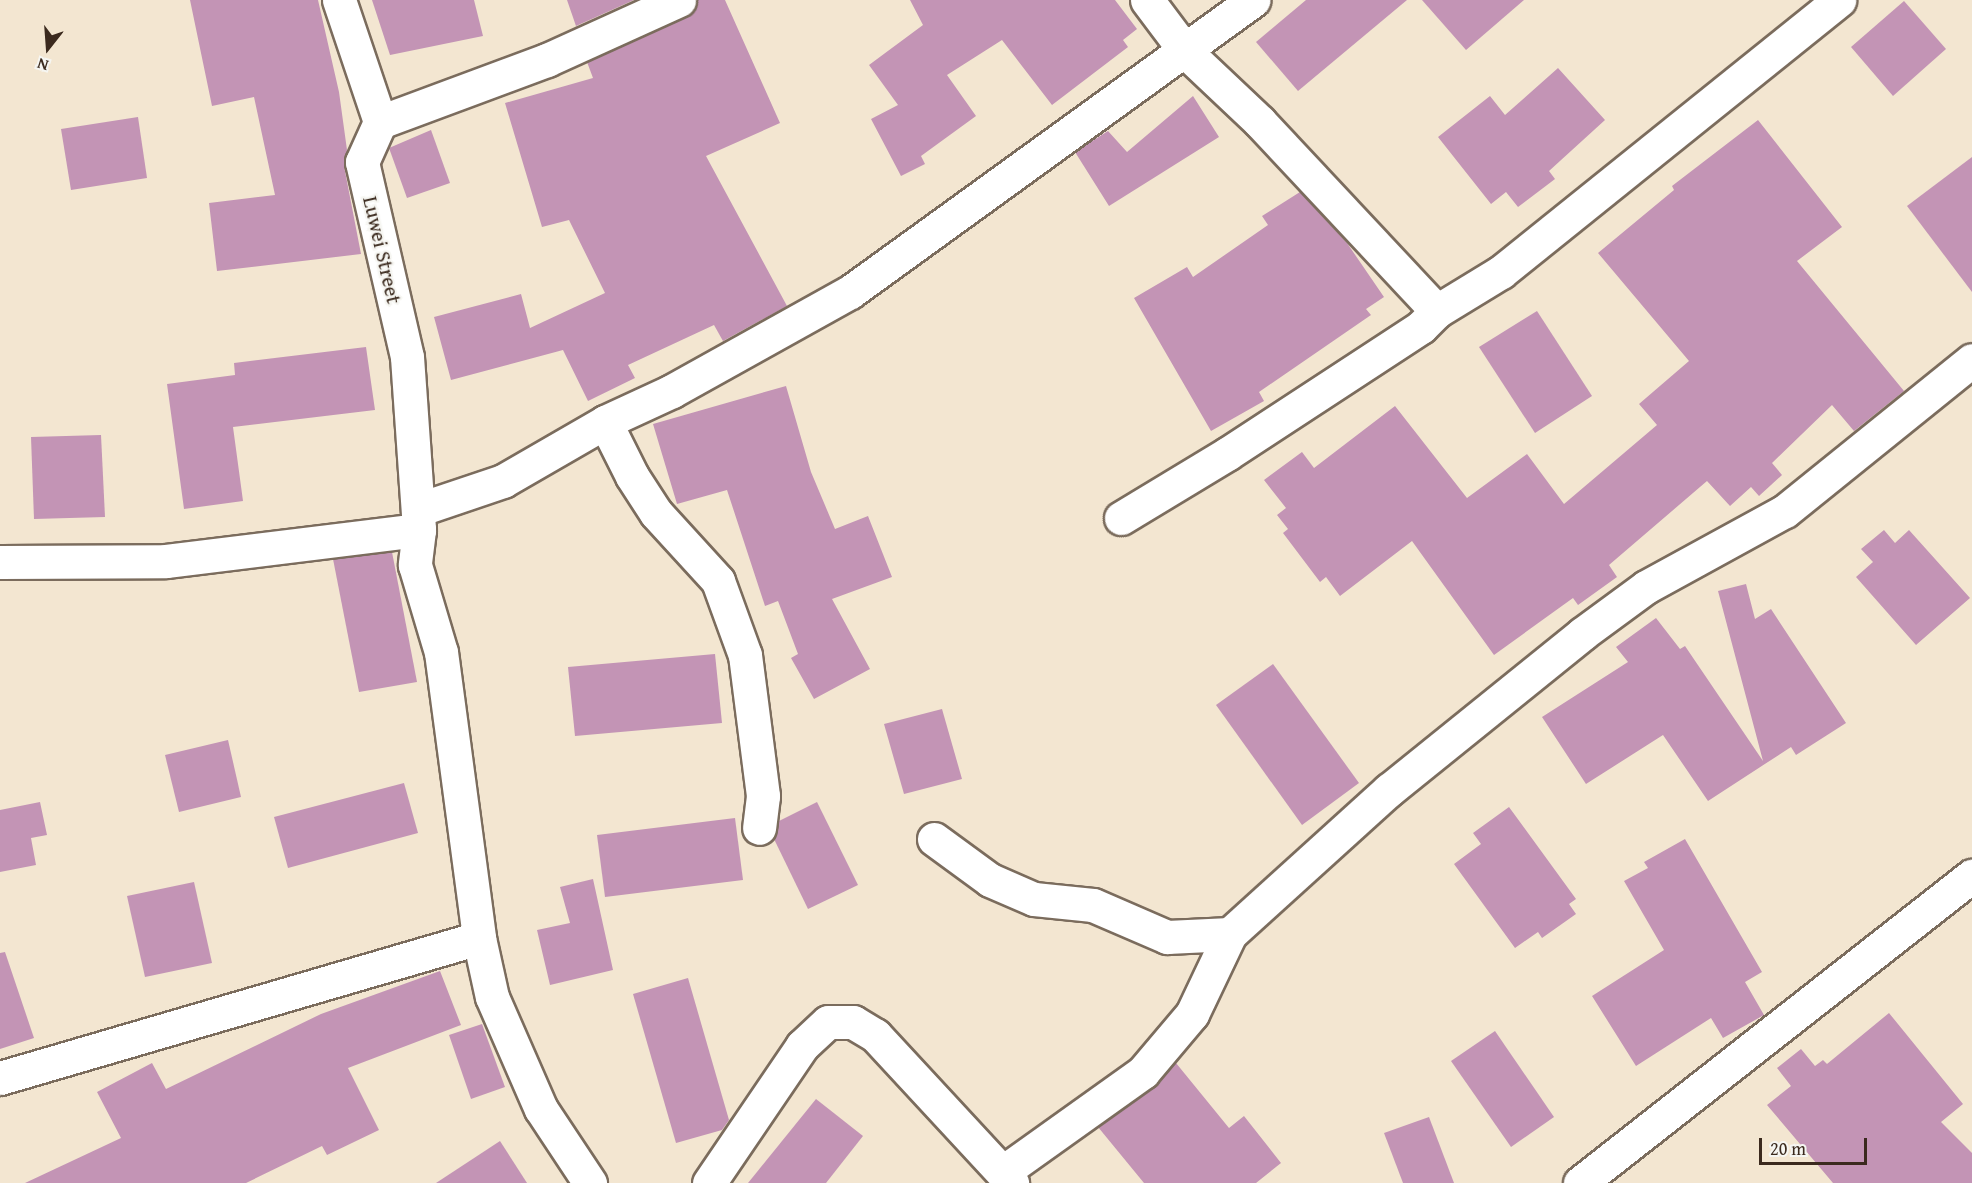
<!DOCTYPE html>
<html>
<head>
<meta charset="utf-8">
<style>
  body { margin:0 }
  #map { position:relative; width:1972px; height:1183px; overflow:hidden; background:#f3e6d1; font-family:"Gentium Book Plus",serif }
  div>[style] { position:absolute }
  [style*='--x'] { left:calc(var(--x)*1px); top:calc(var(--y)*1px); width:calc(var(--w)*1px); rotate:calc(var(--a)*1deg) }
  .building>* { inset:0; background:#c394b5 }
  .roads { filter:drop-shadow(2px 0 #7b6c5d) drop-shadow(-2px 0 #7b6c5d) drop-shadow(0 2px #7b6c5d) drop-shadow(0 -2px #7b6c5d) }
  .minor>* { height:33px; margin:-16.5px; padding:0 16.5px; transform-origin:16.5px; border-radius:16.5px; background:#fff }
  span { translate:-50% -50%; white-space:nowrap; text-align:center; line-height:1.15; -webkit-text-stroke:4.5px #f6f6f2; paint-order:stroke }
  .street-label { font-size:21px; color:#3b2a1e }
  .north { position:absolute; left:18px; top:18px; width:60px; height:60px; -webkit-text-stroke:4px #f6f6f2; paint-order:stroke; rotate:197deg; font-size:16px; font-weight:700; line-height:24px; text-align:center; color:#3b2a1e }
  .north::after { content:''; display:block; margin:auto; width:21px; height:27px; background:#3b2a1e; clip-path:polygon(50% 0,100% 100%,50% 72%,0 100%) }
  .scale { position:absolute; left:1759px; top:1138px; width:108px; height:27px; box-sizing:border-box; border:3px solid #3b2a1e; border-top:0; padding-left:8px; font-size:18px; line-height:21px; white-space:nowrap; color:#3b2a1e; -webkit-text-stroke:4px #f6f6f2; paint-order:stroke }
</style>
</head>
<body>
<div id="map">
  <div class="building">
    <i style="clip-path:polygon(190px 0,318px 0,339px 92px,347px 150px,344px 166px,361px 254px,217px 271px,209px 203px,275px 195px,254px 97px,212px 106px)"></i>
    <i style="clip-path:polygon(372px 0,474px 0,483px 36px,390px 55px)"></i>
    <i style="clip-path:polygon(567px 0,634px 0,576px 26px)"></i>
    <i style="clip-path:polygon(697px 0,725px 0,780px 123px,706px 156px,787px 306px,723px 341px,714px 325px,628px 365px,635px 378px,588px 401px,563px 350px,451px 380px,434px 317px,521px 294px,530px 328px,605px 293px,569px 220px,542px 227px,505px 103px,593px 78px,587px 62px,687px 17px,695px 10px)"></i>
    <i style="clip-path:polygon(910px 0,1115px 0,1137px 29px,1123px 40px,1128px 47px,1052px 105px,1002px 40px,947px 75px,976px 116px,921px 156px,925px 164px,901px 176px,871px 119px,898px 105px,869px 65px,923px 25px)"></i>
    <i style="clip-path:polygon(1306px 0,1407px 0,1298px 91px,1256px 42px)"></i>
    <i style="clip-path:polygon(1422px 0,1524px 0,1466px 50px)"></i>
    <i style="clip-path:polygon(1904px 1px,1946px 49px,1893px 96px,1851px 47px)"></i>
    <i style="clip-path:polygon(1558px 68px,1605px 120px,1549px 171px,1555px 179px,1518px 207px,1506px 192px,1491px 204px,1438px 137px,1490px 96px,1505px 115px)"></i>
    <i style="clip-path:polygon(1193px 96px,1219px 137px,1109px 206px,1075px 152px,1108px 131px,1127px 152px)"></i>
    <i style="clip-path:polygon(138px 117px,147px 178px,71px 190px,61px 129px)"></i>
    <i style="clip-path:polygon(1758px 120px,1842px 227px,1797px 261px,1904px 391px,1854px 431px,1832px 405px,1772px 463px,1782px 475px,1759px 496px,1751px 487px,1730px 506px,1707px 481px,1609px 565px,1617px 577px,1578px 605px,1573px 598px,1494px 655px,1412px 541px,1340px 596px,1326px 577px,1320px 582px,1283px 533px,1288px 529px,1277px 515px,1286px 508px,1264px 480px,1302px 452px,1314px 468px,1395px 406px,1467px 498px,1527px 454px,1564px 504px,1657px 425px,1639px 404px,1689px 361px,1598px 253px,1674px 190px,1672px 186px)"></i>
    <i style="clip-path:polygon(431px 130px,450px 183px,407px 198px,389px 148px)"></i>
    <i style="clip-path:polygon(1972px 157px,1972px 292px,1907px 206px)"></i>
    <i style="clip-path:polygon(1300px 192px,1347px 243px,1384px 297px,1366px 309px,1371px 315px,1259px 392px,1264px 401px,1211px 431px,1134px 298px,1187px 267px,1193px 277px,1268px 225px,1262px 216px)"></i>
    <i style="clip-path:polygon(1537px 311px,1592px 396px,1535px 433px,1479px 347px)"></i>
    <i style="clip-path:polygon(366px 347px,375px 410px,233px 427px,243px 501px,184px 509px,167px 384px,235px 375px,234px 363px)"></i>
    <i style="clip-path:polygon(786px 386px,811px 472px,835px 529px,868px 516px,892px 577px,832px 599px,870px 669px,814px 699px,791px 658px,798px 654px,778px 601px,765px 606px,727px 490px,677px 504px,653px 424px)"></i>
    <i style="clip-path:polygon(101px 435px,105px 517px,34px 519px,31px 437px)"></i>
    <i style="clip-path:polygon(1884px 530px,1895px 543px,1909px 530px,1970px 598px,1916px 645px,1856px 577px,1873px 562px,1861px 549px)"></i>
    <i style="clip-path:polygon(392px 552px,417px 682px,359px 692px,333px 559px)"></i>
    <i style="clip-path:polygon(1746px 584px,1755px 619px,1771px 609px,1846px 723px,1796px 755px,1791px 747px,1708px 801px,1663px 735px,1586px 784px,1542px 717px,1628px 662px,1616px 647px,1656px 618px,1680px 649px,1685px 646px,1763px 761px,1718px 591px)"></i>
    <i style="clip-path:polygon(715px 654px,722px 723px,575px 736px,568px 667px)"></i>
    <i style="clip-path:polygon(1273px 664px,1359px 783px,1302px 825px,1216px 705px)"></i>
    <i style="clip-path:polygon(942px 709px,962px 779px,904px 794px,884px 724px)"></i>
    <i style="clip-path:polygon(228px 740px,241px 797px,179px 812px,165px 755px)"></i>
    <i style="clip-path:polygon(404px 783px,418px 833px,288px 868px,274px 817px)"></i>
    <i style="clip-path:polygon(40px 802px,47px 835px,31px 838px,36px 865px,0 872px,0 810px)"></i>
    <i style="clip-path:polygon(817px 802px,858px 885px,808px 909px,774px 839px,779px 821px)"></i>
    <i style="clip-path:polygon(1509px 807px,1576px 899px,1569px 904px,1576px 914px,1542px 938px,1538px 932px,1515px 948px,1454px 864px,1481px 844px,1473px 833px)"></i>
    <i style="clip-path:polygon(735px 818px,743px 880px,605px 897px,597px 835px)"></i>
    <i style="clip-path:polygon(1685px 839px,1762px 972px,1745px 982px,1764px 1015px,1723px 1038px,1711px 1018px,1636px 1066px,1592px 996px,1664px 950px,1624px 881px,1648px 868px,1644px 862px)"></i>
    <i style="clip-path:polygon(593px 879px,613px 970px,550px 985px,537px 930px,570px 923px,560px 887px)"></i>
    <i style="clip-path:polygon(194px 882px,212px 963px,145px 977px,127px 896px)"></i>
    <i style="clip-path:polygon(5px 952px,34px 1038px,0 1049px,0 953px)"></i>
    <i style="clip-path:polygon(440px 971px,461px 1025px,348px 1068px,379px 1130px,327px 1155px,322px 1146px,246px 1183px,25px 1183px,121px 1138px,97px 1092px,152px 1063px,166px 1089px,321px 1014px)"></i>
    <i style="clip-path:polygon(688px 978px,729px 1120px,722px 1130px,676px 1143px,633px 994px)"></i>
    <i style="clip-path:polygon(1889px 1013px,1963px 1104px,1941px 1122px,1972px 1153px,1972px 1183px,1833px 1183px,1767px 1105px,1791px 1086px,1777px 1068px,1801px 1049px,1815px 1066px,1823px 1060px,1827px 1064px)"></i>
    <i style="clip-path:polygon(482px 1024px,505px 1087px,471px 1099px,449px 1035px)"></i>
    <i style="clip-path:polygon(1495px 1031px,1554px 1117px,1511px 1147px,1451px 1061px)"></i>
    <i style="clip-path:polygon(1176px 1063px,1229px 1128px,1244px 1116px,1281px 1163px,1256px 1183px,1144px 1183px,1098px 1127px,1154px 1087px)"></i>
    <i style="clip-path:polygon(816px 1099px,863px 1136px,826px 1183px,748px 1183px)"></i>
    <i style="clip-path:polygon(1429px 1117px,1454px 1183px,1403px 1183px,1384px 1133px)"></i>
    <i style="clip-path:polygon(500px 1141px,527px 1183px,436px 1183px)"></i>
  </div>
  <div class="roads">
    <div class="minor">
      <i style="--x:339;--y:0;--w:129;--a:71.4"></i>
      <i style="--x:380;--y:122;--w:44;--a:114.2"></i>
      <i style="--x:362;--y:162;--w:200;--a:77"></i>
      <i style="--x:407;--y:357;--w:173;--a:86"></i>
      <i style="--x:1147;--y:0;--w:65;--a:53.1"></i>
      <i style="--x:1186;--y:52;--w:102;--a:43.4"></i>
      <i style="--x:1260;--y:122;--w:259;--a:46.9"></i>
      <i style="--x:380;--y:122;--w:178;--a:-20.4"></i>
      <i style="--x:547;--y:60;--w:145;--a:-24.4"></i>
      <i style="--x:605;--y:422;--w:60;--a:63.4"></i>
      <i style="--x:632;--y:476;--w:44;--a:57"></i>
      <i style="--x:656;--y:513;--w:92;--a:47.6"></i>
      <i style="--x:718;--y:581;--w:79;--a:70"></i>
      <i style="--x:745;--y:655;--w:142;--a:82.7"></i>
      <i style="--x:763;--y:796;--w:32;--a:97"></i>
      <i style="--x:420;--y:509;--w:88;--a:-18.6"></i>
      <i style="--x:503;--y:481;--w:118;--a:-30"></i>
      <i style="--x:605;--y:422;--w:74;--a:-24.8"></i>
      <i style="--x:672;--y:391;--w:204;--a:-29.1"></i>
      <i style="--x:850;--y:292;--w:498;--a:-35.9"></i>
      <i style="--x:1121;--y:518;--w:124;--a:-31.1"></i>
      <i style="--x:1227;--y:454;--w:232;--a:-33.2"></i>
      <i style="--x:1421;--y:327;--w:23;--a:-45"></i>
      <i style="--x:1437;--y:311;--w:75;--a:-31.4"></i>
      <i style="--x:1501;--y:272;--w:434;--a:-38.8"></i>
      <i style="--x:0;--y:562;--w:166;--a:-0.3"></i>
      <i style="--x:166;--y:561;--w:255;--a:-7"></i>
      <i style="--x:419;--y:530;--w:35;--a:97"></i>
      <i style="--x:415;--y:565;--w:91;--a:73.4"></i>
      <i style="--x:441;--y:652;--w:289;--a:82.4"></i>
      <i style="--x:479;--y:938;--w:60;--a:77.6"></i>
      <i style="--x:492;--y:997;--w:122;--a:66.4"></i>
      <i style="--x:541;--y:1109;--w:89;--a:56.5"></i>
      <i style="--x:934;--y:839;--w:69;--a:36.2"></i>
      <i style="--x:990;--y:880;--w:48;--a:23.4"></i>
      <i style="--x:1034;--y:899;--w:59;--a:5.8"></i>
      <i style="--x:1093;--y:905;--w:81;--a:23.4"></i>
      <i style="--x:1167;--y:937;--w:63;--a:-2.7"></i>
      <i style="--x:0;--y:1078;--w:499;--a:-16.3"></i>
      <i style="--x:1003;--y:1172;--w:172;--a:-35.5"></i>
      <i style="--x:1143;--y:1072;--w:76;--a:-49.8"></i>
      <i style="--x:1192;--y:1014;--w:89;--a:-64.6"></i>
      <i style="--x:1230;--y:934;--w:215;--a:-42.2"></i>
      <i style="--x:1389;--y:790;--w:248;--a:-38.9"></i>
      <i style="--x:1582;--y:634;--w:79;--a:-36.3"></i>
      <i style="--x:1646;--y:587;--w:158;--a:-28.7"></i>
      <i style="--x:1785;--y:511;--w:240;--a:-38.9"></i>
      <i style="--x:709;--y:1183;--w:166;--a:-55.8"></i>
      <i style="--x:802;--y:1046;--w:35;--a:-43"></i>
      <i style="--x:828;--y:1022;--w:25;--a:0"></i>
      <i style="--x:853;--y:1022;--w:26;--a:31"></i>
      <i style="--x:875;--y:1035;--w:202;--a:47.2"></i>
      <i style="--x:1580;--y:1183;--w:498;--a:-38.1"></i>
    </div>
  </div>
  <div class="street-label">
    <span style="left:382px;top:250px;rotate:77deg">Luwei Street</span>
  </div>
  <div class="north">N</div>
  <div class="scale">20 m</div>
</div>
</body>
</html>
